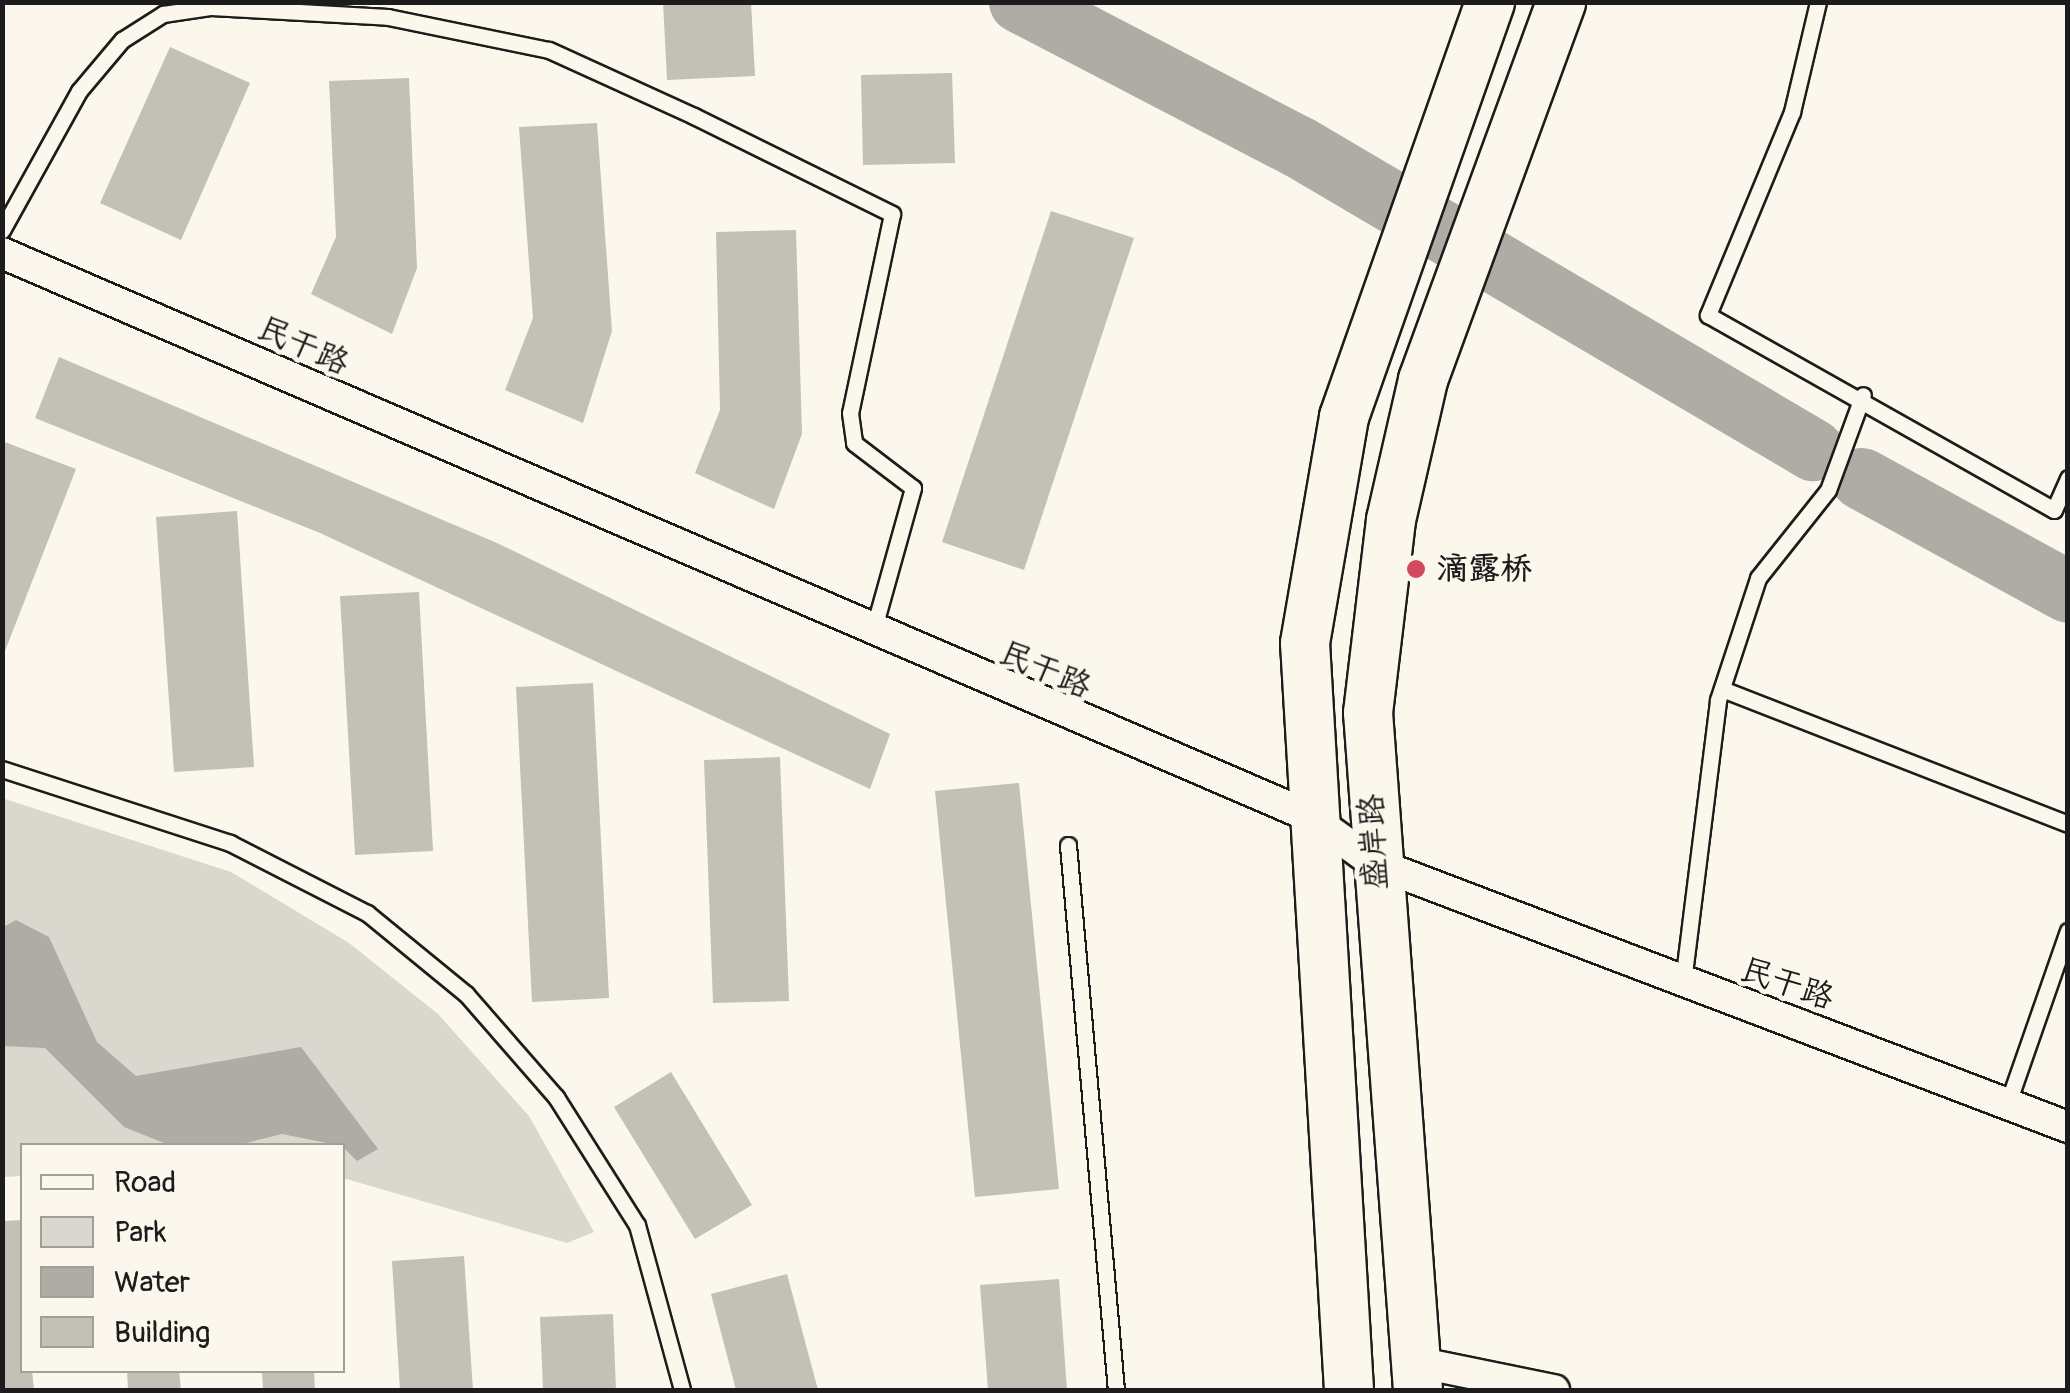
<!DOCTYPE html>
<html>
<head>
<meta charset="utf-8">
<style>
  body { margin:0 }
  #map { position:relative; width:2070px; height:1393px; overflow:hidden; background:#fbf7ec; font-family:Pangolin,"LXGW WenKai TC",sans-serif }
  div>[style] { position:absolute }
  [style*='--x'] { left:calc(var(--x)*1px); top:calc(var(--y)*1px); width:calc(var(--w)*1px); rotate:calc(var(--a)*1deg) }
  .green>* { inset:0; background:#dad7ce }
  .water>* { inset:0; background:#afaca5 }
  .river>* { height:62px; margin:-31px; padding:0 31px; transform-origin:31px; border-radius:31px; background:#afaca5 }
  .building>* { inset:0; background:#c3c0b8 }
  .roads { filter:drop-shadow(2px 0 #1c1c1c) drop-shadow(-2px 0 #1c1c1c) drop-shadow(0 2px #1c1c1c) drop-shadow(0 -2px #1c1c1c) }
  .lane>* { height:15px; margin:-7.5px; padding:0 7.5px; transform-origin:7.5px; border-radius:7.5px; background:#fbf7ec }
  .street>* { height:30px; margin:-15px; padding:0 15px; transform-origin:15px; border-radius:15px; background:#fbf7ec }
  .primary>* { height:48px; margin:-24px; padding:0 24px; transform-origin:24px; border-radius:24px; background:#fbf7ec }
  .dots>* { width:28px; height:28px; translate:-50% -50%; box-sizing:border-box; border:5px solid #fbf7ec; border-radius:50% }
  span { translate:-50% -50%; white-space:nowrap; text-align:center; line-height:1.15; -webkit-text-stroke:10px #fbf7ec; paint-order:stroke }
  .street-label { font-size:32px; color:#1c1c1c }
  .poi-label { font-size:32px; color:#1c1c1c; font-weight:700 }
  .left { translate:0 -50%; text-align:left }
  .frame { position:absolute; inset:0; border:5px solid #1c1c1c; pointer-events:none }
  .legend { position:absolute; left:20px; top:1143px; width:325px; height:230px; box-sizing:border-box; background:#fbf7ec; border:2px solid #a29f99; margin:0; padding:12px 18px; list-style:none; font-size:30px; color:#1c1c1c }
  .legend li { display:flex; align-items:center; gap:20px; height:50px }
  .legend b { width:50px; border:2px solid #a29f99 }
</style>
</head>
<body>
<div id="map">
  <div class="green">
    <i style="clip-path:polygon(2px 798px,231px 872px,349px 943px,438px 1014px,529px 1116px,594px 1232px,567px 1243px,343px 1178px,342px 1146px,22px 1146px,22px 1176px,3px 1177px)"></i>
  </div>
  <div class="water">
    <i style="clip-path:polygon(16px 920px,49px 937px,97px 1042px,136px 1076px,301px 1047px,378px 1149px,357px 1161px,342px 1146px,282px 1134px,238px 1145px,169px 1145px,124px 1127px,45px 1048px,3px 1046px,3px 927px)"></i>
  </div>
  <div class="river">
    <i style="--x:1020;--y:2;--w:314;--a:27.5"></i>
    <i style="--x:1299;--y:147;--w:597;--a:30.52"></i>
    <i style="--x:1862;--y:479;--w:235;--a:28.7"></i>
  </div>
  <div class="building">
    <i style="clip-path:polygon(663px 2px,751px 2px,755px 76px,667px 80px)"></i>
    <i style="clip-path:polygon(170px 47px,250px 83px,181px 240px,100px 203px)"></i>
    <i style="clip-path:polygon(952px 73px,955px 163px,863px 165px,861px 75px)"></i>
    <i style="clip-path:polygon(409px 78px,417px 268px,392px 334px,311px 294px,336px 237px,329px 81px)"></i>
    <i style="clip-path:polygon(597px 123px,612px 331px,583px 423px,505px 390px,533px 318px,519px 127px)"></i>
    <i style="clip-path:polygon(1051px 211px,1134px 238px,1024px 570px,942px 542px)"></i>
    <i style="clip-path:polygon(796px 230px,802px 434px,774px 509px,695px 473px,720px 410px,716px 232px)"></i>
    <i style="clip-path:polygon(59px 357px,497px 543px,890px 734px,870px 789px,320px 533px,35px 418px)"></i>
    <i style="clip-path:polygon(2px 441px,76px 469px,3px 656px,2px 656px)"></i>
    <i style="clip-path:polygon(237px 511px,254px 767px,174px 772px,156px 517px)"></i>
    <i style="clip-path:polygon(419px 592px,433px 851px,355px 855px,340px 596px)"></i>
    <i style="clip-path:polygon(593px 683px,609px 998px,532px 1002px,516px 687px)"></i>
    <i style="clip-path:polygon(780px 757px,789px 1001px,713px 1003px,704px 760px)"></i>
    <i style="clip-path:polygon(1019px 783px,1059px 1189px,975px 1197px,935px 791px)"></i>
    <i style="clip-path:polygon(671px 1072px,752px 1205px,695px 1239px,614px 1107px)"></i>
    <i style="clip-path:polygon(22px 1220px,22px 1370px,32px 1370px,34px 1390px,2px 1390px,2px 1221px)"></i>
    <i style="clip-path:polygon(464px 1256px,473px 1390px,400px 1390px,392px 1261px)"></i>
    <i style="clip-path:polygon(787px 1274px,818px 1390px,736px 1390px,711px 1294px)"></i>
    <i style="clip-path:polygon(1059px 1279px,1067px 1390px,988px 1390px,980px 1285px)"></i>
    <i style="clip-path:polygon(613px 1314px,616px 1390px,543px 1390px,540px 1317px)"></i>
    <i style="clip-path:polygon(127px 1370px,179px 1370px,181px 1390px,128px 1390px)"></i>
    <i style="clip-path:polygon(262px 1370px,314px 1370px,315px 1390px,263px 1390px)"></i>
  </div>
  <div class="roads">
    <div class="lane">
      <i style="--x:1818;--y:2;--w:113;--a:103.3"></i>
      <i style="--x:1792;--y:112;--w:220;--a:112.5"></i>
      <i style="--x:1708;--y:315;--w:397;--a:29.4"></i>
      <i style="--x:2054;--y:510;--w:35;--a:-66"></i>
      <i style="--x:2;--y:230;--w:159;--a:-61"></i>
      <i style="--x:79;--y:91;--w:67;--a:-49.9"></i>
      <i style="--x:122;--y:40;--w:49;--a:-32.4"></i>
      <i style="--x:163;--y:14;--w:49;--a:-8.3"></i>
      <i style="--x:211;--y:7;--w:177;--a:3.2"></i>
      <i style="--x:388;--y:17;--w:164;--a:11.6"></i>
      <i style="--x:549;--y:50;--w:159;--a:24.5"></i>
      <i style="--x:694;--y:116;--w:221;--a:26.3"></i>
      <i style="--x:892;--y:214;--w:203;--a:101.9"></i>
      <i style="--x:850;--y:413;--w:30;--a:82"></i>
      <i style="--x:854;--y:443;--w:74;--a:37.3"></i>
      <i style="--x:913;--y:488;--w:148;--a:105.6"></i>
      <i style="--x:1722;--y:689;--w:371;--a:21.3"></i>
      <i style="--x:2;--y:769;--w:240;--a:18"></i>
      <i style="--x:230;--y:843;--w:154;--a:27.1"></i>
      <i style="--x:367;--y:913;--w:128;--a:39.3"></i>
      <i style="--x:466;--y:994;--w:137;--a:48.9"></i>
      <i style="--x:556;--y:1097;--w:151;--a:57.7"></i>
      <i style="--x:637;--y:1225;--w:171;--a:74.7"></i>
      <i style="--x:1068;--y:845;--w:547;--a:84.97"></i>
      <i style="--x:1683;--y:982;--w:284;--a:-82.9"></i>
      <i style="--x:1718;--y:700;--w:128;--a:-71.8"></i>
      <i style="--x:1758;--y:578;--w:112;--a:-51.5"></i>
      <i style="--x:1828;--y:490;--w:101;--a:-69.8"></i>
      <i style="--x:2009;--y:1100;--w:179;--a:-70.8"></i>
    </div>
    <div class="street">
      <i style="--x:2;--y:253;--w:1423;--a:23.3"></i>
      <i style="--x:1309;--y:816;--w:80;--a:35.9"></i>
      <i style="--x:1374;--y:863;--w:743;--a:20.83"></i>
      <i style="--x:1416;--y:1362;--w:141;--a:11.5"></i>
    </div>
    <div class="primary">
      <i style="--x:1349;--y:1390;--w:748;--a:-93.37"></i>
      <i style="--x:1305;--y:643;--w:229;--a:-80.2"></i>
      <i style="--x:1344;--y:417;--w:440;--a:-70.6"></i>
      <i style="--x:1418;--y:1390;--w:679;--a:-94.22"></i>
      <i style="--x:1368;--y:713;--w:194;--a:-83.2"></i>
      <i style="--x:1391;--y:520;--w:144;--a:-77.1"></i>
      <i style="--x:1423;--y:380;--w:402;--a:-69.9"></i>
    </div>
  </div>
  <div class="dots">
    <i style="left:1416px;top:569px;background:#d1495b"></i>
  </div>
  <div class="street-label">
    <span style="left:303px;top:346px;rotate:24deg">民干路</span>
    <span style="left:1045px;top:670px;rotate:23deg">民干路</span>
    <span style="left:1374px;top:842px;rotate:-93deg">盛岸路</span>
    <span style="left:1787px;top:984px;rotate:19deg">民干路</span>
  </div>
  <div class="poi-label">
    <span class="left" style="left:1436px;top:569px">滴露桥</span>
  </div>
  <div class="frame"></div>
  <ul class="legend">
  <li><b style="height:12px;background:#fbf7ec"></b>Road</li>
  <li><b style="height:28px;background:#dad7ce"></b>Park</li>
  <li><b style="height:28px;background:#afaca5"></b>Water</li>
  <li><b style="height:28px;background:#c3c0b8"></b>Building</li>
  </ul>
</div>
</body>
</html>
